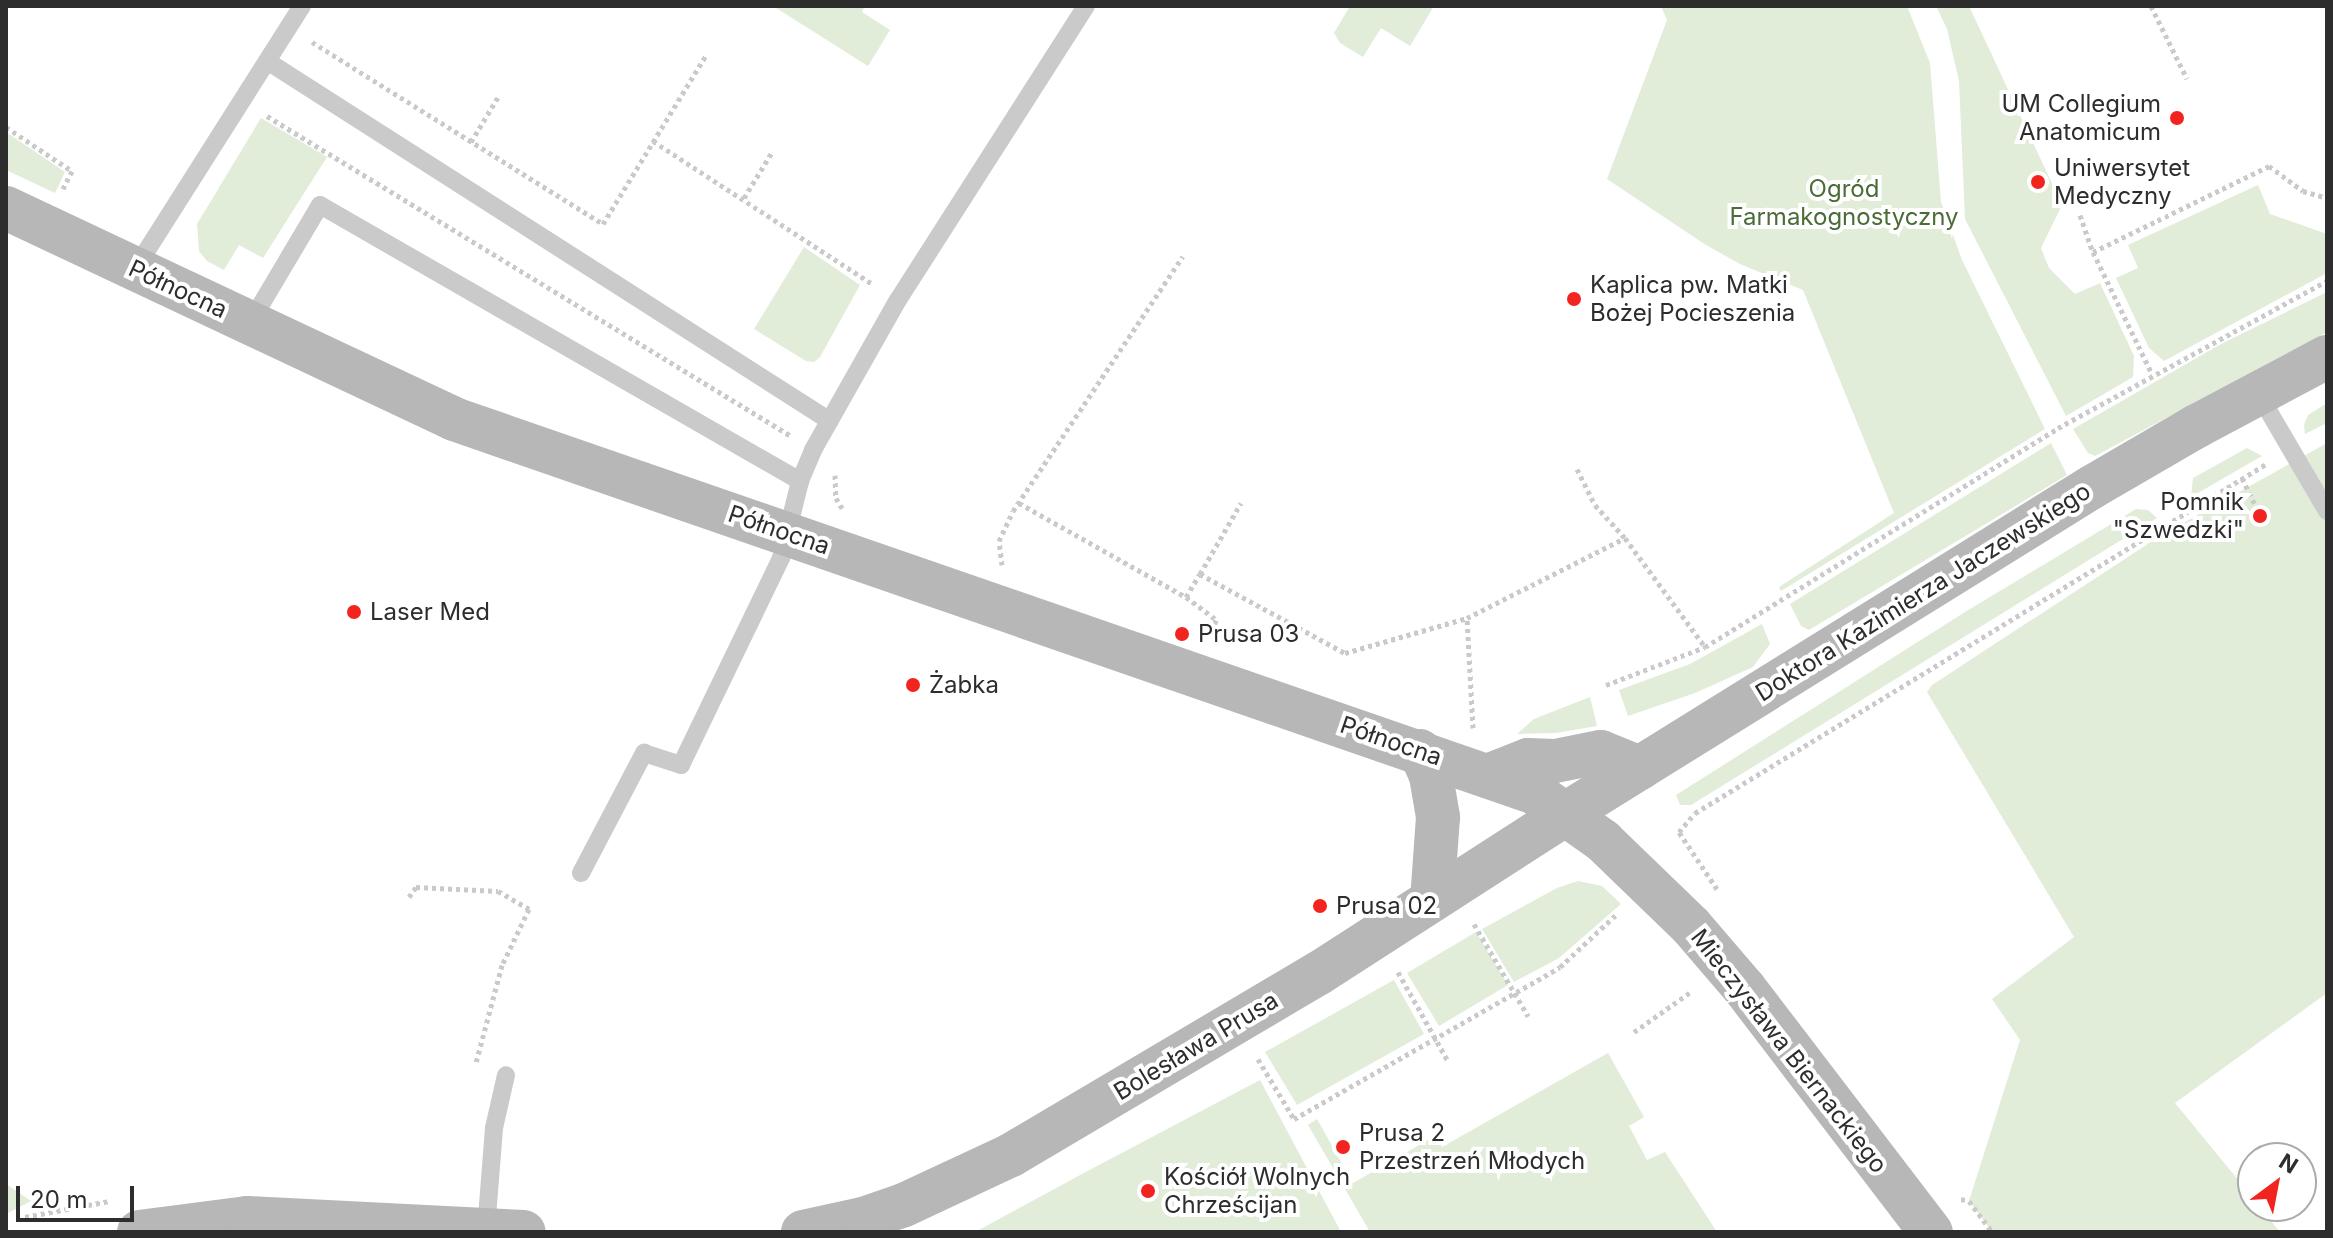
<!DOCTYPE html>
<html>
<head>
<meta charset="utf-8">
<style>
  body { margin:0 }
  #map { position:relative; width:2333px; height:1238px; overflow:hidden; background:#fff; font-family:Inter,sans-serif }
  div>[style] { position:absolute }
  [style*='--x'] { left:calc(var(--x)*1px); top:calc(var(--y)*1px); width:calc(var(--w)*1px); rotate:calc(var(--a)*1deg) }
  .green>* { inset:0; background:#e1ecd9 }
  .path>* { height:5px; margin-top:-2.5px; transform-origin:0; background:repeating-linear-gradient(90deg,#cacaca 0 4px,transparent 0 8px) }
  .lane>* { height:18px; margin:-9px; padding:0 9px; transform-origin:9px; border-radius:9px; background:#cacaca }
  .secondary>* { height:44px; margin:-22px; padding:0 22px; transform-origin:22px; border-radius:22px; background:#b7b7b7 }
  .dots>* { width:22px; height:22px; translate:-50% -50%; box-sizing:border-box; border:4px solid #fff; border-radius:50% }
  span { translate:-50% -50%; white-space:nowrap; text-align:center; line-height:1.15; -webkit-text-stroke:8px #fff; paint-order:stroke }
  .poi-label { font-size:24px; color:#2d2d2d }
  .right { translate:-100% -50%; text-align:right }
  .left { translate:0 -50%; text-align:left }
  .park-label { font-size:24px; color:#4b6b37 }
  .street-label { font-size:24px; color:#2d2d2d }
  .frame { position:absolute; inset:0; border:8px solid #2d2d2d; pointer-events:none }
  .north { position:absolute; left:2237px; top:1142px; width:80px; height:80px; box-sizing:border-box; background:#fff; border:2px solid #ababab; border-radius:50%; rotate:32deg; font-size:22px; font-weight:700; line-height:32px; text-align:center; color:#2d2d2d }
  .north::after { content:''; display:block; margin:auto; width:28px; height:36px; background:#f22420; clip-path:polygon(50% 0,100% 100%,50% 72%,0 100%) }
  .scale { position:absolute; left:16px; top:1186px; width:118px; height:36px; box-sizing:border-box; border:4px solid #2d2d2d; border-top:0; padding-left:10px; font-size:24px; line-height:28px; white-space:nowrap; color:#2d2d2d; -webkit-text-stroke:6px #fff; paint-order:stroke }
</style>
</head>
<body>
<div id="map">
  <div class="green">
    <i style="clip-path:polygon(773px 6px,865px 6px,862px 12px,890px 30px,868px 66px)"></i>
    <i style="clip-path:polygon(1350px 6px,1434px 6px,1410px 46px,1381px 28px,1363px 57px,1340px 43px,1334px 33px)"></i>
    <i style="clip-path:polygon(1661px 6px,1907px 6px,1930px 63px,1941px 202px,1962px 260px,2045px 429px,1781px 591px,1779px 587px,1894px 513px,1803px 290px,1740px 264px,1706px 245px,1607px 179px,1667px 20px)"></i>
    <i style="clip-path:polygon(1936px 6px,1969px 6px,2062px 205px,2041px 248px,2049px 268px,2075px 294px,2100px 283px,2134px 356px,2133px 377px,2066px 416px,1965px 219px,1959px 81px,1947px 29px)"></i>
    <i style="clip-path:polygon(261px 118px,327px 157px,263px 258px,239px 245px,224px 270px,207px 261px,199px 251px,197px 224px)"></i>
    <i style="clip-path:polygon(6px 132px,65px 172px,55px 193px,6px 170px)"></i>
    <i style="clip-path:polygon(2258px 185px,2270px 214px,2327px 234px,2327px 273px,2164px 361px,2149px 348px,2116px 278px,2138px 268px,2128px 245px)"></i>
    <i style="clip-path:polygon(804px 247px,860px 285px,820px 357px,814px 362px,806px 361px,754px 329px)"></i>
    <i style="clip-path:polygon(2327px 292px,2327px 332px,2095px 456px,2088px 453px,2073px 429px,2221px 344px)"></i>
    <i style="clip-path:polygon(2327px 403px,2327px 423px,2305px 434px,2304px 425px,2308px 415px)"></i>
    <i style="clip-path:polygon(2051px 443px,2067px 475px,1809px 630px,1801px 626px,1790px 604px)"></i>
    <i style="clip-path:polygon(2327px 443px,2327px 993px,2175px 1103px,2253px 1198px,2253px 1206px,2259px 1206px,2280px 1232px,1992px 1232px,1969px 1201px,2020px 1040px,1992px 999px,2074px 937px,1927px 692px,1932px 685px,2160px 536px)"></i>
    <i style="clip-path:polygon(2247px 448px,2262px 456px,2191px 497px,2193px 478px)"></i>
    <i style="clip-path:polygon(2136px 509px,2148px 510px,2157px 518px,1691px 805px,1680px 805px,1676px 795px,1965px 612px)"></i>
    <i style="clip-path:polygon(1762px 624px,1770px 644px,1753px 667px,1695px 693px,1628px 716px,1619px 690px,1690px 664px)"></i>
    <i style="clip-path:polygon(1590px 697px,1597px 726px,1556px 733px,1517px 734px,1534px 719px)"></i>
    <i style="clip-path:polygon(1578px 881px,1602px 886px,1621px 904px,1559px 958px,1514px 982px,1482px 929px,1557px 888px)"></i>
    <i style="clip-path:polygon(1476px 932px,1508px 985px,1439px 1026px,1407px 973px)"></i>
    <i style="clip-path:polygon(1394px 980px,1424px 1034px,1297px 1105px,1265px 1052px)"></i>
    <i style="clip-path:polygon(1608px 1053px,1644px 1117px,1629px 1126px,1647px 1160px,1665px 1152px,1717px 1232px,1370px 1232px,1308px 1125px,1317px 1119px,1353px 1183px,1435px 1136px,1442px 1147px)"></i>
    <i style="clip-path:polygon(1260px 1080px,1341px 1232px,975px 1232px,1082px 1174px)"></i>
    <i style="clip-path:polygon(6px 1184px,31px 1201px,6px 1214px)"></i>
  </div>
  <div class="path">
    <i style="--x:2151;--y:6;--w:81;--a:63.7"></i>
    <i style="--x:312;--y:42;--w:343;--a:32"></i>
    <i style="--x:603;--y:224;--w:198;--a:-58.6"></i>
    <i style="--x:267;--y:116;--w:614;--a:31.41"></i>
    <i style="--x:6;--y:127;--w:79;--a:33.7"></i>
    <i style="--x:72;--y:171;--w:20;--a:117"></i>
    <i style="--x:653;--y:141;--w:264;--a:33.1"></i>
    <i style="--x:471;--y:142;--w:52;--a:-59"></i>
    <i style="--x:744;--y:198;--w:52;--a:-58.5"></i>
    <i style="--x:2080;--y:215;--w:39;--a:71"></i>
    <i style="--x:2093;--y:252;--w:136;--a:64.2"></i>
    <i style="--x:2093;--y:252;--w:196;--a:-26"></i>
    <i style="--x:2269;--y:166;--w:42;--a:36.3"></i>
    <i style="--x:2303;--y:191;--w:25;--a:16"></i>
    <i style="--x:1577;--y:469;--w:40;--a:63.4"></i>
    <i style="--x:1595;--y:505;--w:45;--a:47.7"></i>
    <i style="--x:835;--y:475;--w:23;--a:88"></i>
    <i style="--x:836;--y:498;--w:12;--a:59"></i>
    <i style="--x:2242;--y:478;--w:30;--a:64"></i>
    <i style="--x:1019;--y:503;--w:192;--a:29.4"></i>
    <i style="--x:1186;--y:597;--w:38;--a:37"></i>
    <i style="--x:1216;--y:620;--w:18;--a:109"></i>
    <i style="--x:1002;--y:565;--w:24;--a:-97"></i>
    <i style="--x:999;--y:541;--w:33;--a:-65"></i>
    <i style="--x:1013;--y:511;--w:306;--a:-56.3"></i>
    <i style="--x:1200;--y:574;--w:82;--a:-60"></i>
    <i style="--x:1186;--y:597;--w:27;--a:-59"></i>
    <i style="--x:1200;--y:574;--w:165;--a:28.6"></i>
    <i style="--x:1345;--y:653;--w:127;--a:-16"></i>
    <i style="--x:1606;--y:685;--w:106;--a:-21"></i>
    <i style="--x:1705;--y:647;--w:415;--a:-31.8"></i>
    <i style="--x:2058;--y:428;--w:307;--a:-28.7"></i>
    <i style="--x:1473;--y:728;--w:110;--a:-93.1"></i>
    <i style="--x:1467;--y:618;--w:177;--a:-26.9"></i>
    <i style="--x:1625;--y:538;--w:135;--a:53.7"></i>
    <i style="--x:1717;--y:889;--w:69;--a:-123.7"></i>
    <i style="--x:1679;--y:832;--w:25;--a:-50"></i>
    <i style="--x:1695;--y:813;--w:669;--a:-31.43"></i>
    <i style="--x:409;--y:897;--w:12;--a:-55"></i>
    <i style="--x:416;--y:887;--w:82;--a:2.8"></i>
    <i style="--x:498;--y:891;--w:36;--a:30"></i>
    <i style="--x:529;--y:909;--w:62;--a:115.7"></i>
    <i style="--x:502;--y:965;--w:101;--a:104.9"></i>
    <i style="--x:1474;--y:924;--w:107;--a:59.6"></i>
    <i style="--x:1398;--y:972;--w:102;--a:60.7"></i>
    <i style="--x:1634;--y:1032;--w:71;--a:-35.3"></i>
    <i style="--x:1258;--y:1059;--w:70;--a:59"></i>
    <i style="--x:1294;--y:1119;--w:306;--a:-29.7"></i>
    <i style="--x:1560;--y:967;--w:79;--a:-43"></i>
    <i style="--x:1961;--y:1199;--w:8;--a:14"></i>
    <i style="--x:1969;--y:1201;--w:39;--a:53"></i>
    <i style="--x:25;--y:1217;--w:86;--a:-10.7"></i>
  </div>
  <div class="lane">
    <i style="--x:267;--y:61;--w:668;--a:32.6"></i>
    <i style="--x:135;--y:269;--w:312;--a:-57.6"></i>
    <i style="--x:250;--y:323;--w:137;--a:-59.3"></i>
    <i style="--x:320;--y:205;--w:554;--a:29.9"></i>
    <i style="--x:2258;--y:393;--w:137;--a:59.7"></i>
    <i style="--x:581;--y:873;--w:136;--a:-62.3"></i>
    <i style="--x:644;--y:753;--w:39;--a:18"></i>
    <i style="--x:681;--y:765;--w:230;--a:-64.2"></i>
    <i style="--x:781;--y:558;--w:79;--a:-76.1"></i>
    <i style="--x:800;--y:481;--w:34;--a:-67"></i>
    <i style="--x:813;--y:450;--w:172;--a:-60.5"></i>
    <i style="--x:898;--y:300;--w:349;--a:-57.4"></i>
    <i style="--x:486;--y:1230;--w:102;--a:-85.5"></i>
    <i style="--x:494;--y:1128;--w:54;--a:-77.2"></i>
  </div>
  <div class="secondary">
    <i style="--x:6;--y:208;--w:495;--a:25.2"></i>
    <i style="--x:454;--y:419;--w:1144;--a:19.08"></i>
    <i style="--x:1535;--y:793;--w:83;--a:35.2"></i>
    <i style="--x:1603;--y:841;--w:122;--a:44"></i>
    <i style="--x:1691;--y:926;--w:83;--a:49.4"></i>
    <i style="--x:1745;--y:989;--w:306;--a:52.6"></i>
    <i style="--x:1420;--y:751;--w:27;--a:66"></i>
    <i style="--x:1431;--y:776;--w:42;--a:80.3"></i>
    <i style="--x:1438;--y:817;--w:83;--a:94.1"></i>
    <i style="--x:1490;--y:775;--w:41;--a:-21.5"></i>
    <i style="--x:1528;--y:760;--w:27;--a:2"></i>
    <i style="--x:1555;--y:761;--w:47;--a:-11.1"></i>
    <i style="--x:1601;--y:752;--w:42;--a:22.3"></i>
    <i style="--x:139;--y:1232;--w:109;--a:-7.4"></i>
    <i style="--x:247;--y:1218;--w:277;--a:2.9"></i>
    <i style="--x:803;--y:1232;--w:61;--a:-12.2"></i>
    <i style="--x:863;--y:1219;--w:43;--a:-18.9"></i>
    <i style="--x:904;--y:1205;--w:118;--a:-25"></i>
    <i style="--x:1011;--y:1155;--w:358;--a:-30.6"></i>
    <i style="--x:1319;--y:973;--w:295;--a:-32.8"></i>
    <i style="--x:1567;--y:813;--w:618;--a:-31.84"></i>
    <i style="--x:2092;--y:487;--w:121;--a:-30.2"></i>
    <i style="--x:2197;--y:426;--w:147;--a:-28"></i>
  </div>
  <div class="dots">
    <i style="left:2177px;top:118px;background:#f22420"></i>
    <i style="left:2038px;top:182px;background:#f22420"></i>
    <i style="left:1574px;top:299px;background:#f22420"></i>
    <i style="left:2260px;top:516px;background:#f22420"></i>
    <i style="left:354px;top:612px;background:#f22420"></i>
    <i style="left:1182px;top:634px;background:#f22420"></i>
    <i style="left:913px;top:685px;background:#f22420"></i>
    <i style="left:1320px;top:906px;background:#f22420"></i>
    <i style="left:1343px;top:1147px;background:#f22420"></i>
    <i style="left:1148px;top:1191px;background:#f22420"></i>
  </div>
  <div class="poi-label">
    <span class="right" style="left:2161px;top:118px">UM Collegium<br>Anatomicum</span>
    <span class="left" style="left:2054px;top:182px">Uniwersytet<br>Medyczny</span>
    <span class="left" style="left:1590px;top:299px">Kaplica pw. Matki<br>Bożej Pocieszenia</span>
    <span class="right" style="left:2244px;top:516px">Pomnik<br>"Szwedzki"</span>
    <span class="left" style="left:370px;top:612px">Laser Med</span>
    <span class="left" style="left:1198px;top:634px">Prusa 03</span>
    <span class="left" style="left:929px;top:685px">Żabka</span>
    <span class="left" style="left:1336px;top:906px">Prusa 02</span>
    <span class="left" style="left:1359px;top:1147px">Prusa 2<br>Przestrzeń Młodych</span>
    <span class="left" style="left:1164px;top:1191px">Kościół Wolnych<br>Chrześcijan</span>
  </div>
  <div class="park-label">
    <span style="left:1844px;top:203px">Ogród<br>Farmakognostyczny</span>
  </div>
  <div class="street-label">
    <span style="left:178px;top:289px;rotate:25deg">Północna</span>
    <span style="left:779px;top:530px;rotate:19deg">Północna</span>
    <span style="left:1923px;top:592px;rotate:-32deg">Doktora Kazimierza Jaczewskiego</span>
    <span style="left:1391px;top:741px;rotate:19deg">Północna</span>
    <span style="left:1196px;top:1046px;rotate:-31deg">Bolesława Prusa</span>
    <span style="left:1789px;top:1051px;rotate:52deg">Mieczysława Biernackiego</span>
  </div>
  <div class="frame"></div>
  <div class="north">N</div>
  <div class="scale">20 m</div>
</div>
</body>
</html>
